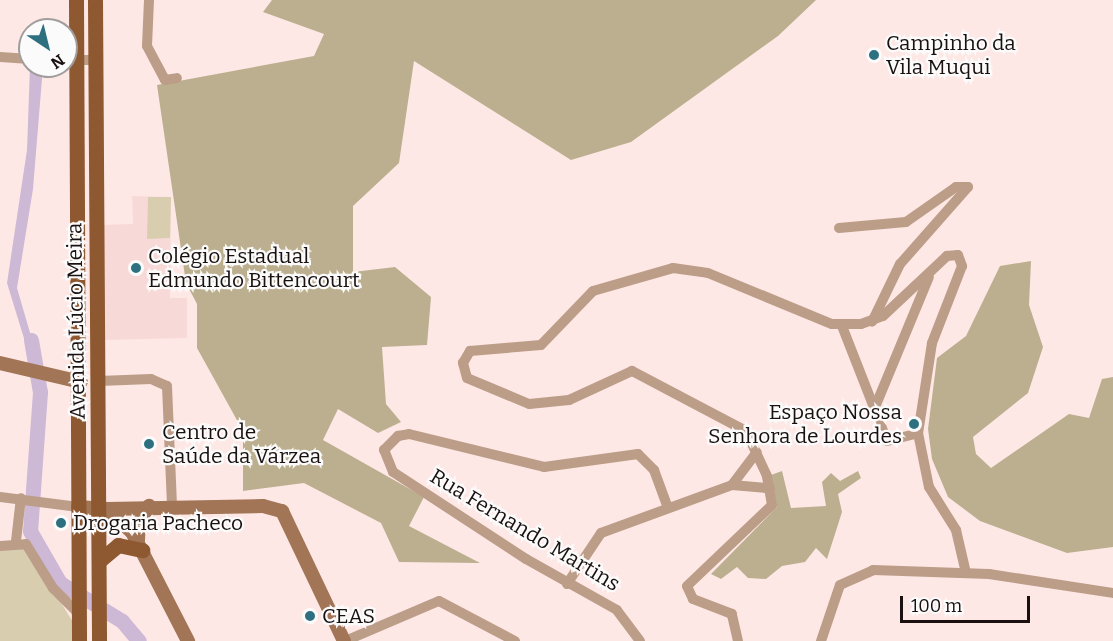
<!DOCTYPE html>
<html>
<head>
<meta charset="utf-8">
<style>
  body { margin:0 }
  #map { position:relative; width:1113px; height:641px; overflow:hidden; background:#fee8e6; font-family:Bitter,serif }
  div>[style] { position:absolute }
  [style*='--x'] { left:calc(var(--x)*1px); top:calc(var(--y)*1px); width:calc(var(--w)*1px); rotate:calc(var(--a)*1deg) }
  .built>* { inset:0; background:#f7dad8 }
  .green>* { inset:0; background:#d9cdb0 }
  .forest>* { inset:0; background:#bcaf8f }
  .water>* { inset:0; background:#cdb8d6 }
  .river>* { height:15px; margin:-7.5px; padding:0 7.5px; transform-origin:7.5px; border-radius:7.5px; background:#cdb8d6 }
  .street>* { height:10px; margin:-5px; padding:0 5px; transform-origin:5px; border-radius:5px; background:#bc9d88 }
  .secondary>* { height:14px; margin:-7px; padding:0 7px; transform-origin:7px; border-radius:7px; background:#a27556 }
  .primary>* { height:15px; margin:-7.5px; padding:0 7.5px; transform-origin:7.5px; border-radius:7.5px; background:#8e5830 }
  .dots>* { width:16px; height:16px; translate:-50% -50%; box-sizing:border-box; border:3px solid #fbfbfb; border-radius:50% }
  span { translate:-50% -50%; white-space:nowrap; text-align:center; line-height:1.15; -webkit-text-stroke:4.5px #fbfbfb; paint-order:stroke }
  .poi-label { font-size:21px; color:#19100f }
  .left { translate:0 -50%; text-align:left }
  .right { translate:-100% -50%; text-align:right }
  .street-label { font-size:21px; color:#19100f }
  .north { position:absolute; left:18px; top:18px; width:60px; height:60px; box-sizing:border-box; background:#fbfbfb; border:2px solid #a19d9d; border-radius:50%; rotate:145deg; font-size:16px; font-weight:700; line-height:24px; text-align:center; color:#19100f }
  .north::after { content:''; display:block; margin:auto; width:21px; height:27px; background:#2d7181; clip-path:polygon(50% 0,100% 100%,50% 72%,0 100%) }
  .scale { position:absolute; left:900px; top:596px; width:130px; height:27px; box-sizing:border-box; border:3px solid #19100f; border-top:0; padding-left:8px; font-size:18px; line-height:21px; white-space:nowrap; color:#19100f; -webkit-text-stroke:4px #fbfbfb; paint-order:stroke }
</style>
</head>
<body>
<div id="map">
  <div class="built">
    <i style="clip-path:polygon(132px 196px,171px 197px,170px 298px,187px 298px,187px 338px,102px 340px,101px 225px,133px 224px)"></i>
  </div>
  <div class="green">
    <i style="clip-path:polygon(148px 197px,171px 197px,170px 238px,147px 239px)"></i>
    <i style="clip-path:polygon(0 548px,27px 548px,73px 622px,74px 641px,0 641px)"></i>
  </div>
  <div class="forest">
    <i style="clip-path:polygon(272px 0,816px 0,778px 36px,631px 142px,571px 160px,414px 61px,399px 163px,353px 206px,353px 272px,395px 267px,431px 297px,427px 345px,382px 347px,386px 404px,401px 422px,378px 433px,338px 409px,323px 440px,424px 497px,409px 526px,480px 563px,399px 562px,381px 523px,304px 483px,243px 491px,243px 431px,197px 348px,197px 304px,186px 283px,157px 85px,314px 56px,324px 34px,263px 12px)"></i>
    <i style="clip-path:polygon(1031px 261px,1029px 305px,1043px 347px,1028px 393px,973px 437px,976px 454px,991px 468px,1069px 414px,1089px 418px,1102px 379px,1113px 377px,1113px 547px,1067px 553px,980px 521px,948px 497px,932px 459px,928px 429px,937px 358px,966px 336px,1000px 266px)"></i>
    <i style="clip-path:polygon(782px 471px,791px 508px,826px 506px,822px 482px,831px 473px,840px 481px,858px 471px,861px 478px,838px 494px,842px 512px,827px 559px,816px 548px,805px 562px,782px 566px,766px 579px,748px 578px,737px 567px,721px 579px,711px 574px,777px 507px,771px 475px)"></i>
  </div>
  <div class="water">
    <i style="clip-path:polygon(30px 66px,41px 66px,42px 79px,33px 189px,17px 288px,38px 360px,30px 358px,7px 283px,27px 150px)"></i>
  </div>
  <div class="river">
    <i style="--x:31;--y:340;--w:53;--a:80.2"></i>
    <i style="--x:40;--y:392;--w:139;--a:94.1"></i>
    <i style="--x:30;--y:531;--w:60;--a:60"></i>
    <i style="--x:60;--y:583;--w:73;--a:31.5"></i>
    <i style="--x:122;--y:621;--w:26;--a:50"></i>
  </div>
  <div class="street">
    <i style="--x:149;--y:0;--w:46;--a:92.5"></i>
    <i style="--x:147;--y:46;--w:38;--a:62"></i>
    <i style="--x:165;--y:80;--w:12;--a:-9"></i>
    <i style="--x:0;--y:57;--w:30;--a:4"></i>
    <i style="--x:66;--y:60;--w:29;--a:0"></i>
    <i style="--x:839;--y:228;--w:67;--a:-5.1"></i>
    <i style="--x:906;--y:222;--w:61;--a:-35"></i>
    <i style="--x:956;--y:187;--w:12;--a:0"></i>
    <i style="--x:968;--y:187;--w:103;--a:131.4"></i>
    <i style="--x:900;--y:264;--w:64;--a:115.8"></i>
    <i style="--x:842;--y:326;--w:123;--a:68.6"></i>
    <i style="--x:887;--y:441;--w:32;--a:-14"></i>
    <i style="--x:99;--y:381;--w:52;--a:-2.2"></i>
    <i style="--x:151;--y:379;--w:17;--a:24"></i>
    <i style="--x:167;--y:386;--w:120;--a:87.6"></i>
    <i style="--x:873;--y:412;--w:146;--a:-67.5"></i>
    <i style="--x:732;--y:485;--w:38;--a:5"></i>
    <i style="--x:0;--y:497;--w:79;--a:7.3"></i>
    <i style="--x:16;--y:541;--w:43;--a:-83.4"></i>
    <i style="--x:0;--y:546;--w:26;--a:-4"></i>
    <i style="--x:26;--y:544;--w:52;--a:58.5"></i>
    <i style="--x:53;--y:588;--w:37;--a:45"></i>
    <i style="--x:567;--y:584;--w:61;--a:-56.3"></i>
    <i style="--x:601;--y:533;--w:140;--a:-20.1"></i>
    <i style="--x:732;--y:485;--w:41;--a:-52.9"></i>
    <i style="--x:345;--y:641;--w:102;--a:-23.1"></i>
    <i style="--x:439;--y:601;--w:86;--a:27.8"></i>
    <i style="--x:640;--y:641;--w:39;--a:-127"></i>
    <i style="--x:617;--y:610;--w:104;--a:-150.7"></i>
    <i style="--x:526;--y:559;--w:159;--a:-146.8"></i>
    <i style="--x:393;--y:472;--w:24;--a:-112"></i>
    <i style="--x:384;--y:450;--w:20;--a:-45"></i>
    <i style="--x:398;--y:436;--w:11;--a:-10"></i>
    <i style="--x:409;--y:434;--w:139;--a:13.7"></i>
    <i style="--x:544;--y:467;--w:95;--a:-7.9"></i>
    <i style="--x:638;--y:454;--w:23;--a:45"></i>
    <i style="--x:654;--y:470;--w:40;--a:69.8"></i>
    <i style="--x:738;--y:641;--w:28;--a:-103"></i>
    <i style="--x:732;--y:614;--w:42;--a:-159"></i>
    <i style="--x:693;--y:599;--w:14;--a:-115"></i>
    <i style="--x:687;--y:586;--w:117;--a:-43.6"></i>
    <i style="--x:772;--y:505;--w:29;--a:-100"></i>
    <i style="--x:767;--y:476;--w:50;--a:-115"></i>
    <i style="--x:746;--y:431;--w:129;--a:-152.2"></i>
    <i style="--x:632;--y:371;--w:69;--a:155.3"></i>
    <i style="--x:569;--y:400;--w:40;--a:174.3"></i>
    <i style="--x:529;--y:404;--w:67;--a:-157.2"></i>
    <i style="--x:467;--y:378;--w:16;--a:-105"></i>
    <i style="--x:463;--y:363;--w:14;--a:-60"></i>
    <i style="--x:470;--y:351;--w:71;--a:-4.8"></i>
    <i style="--x:541;--y:345;--w:75;--a:-46.1"></i>
    <i style="--x:593;--y:291;--w:83;--a:-16"></i>
    <i style="--x:673;--y:268;--w:35;--a:8"></i>
    <i style="--x:708;--y:273;--w:134;--a:22.4"></i>
    <i style="--x:832;--y:324;--w:29;--a:0"></i>
    <i style="--x:861;--y:324;--w:23;--a:-20"></i>
    <i style="--x:883;--y:316;--w:88;--a:-43.2"></i>
    <i style="--x:947;--y:256;--w:11;--a:-5"></i>
    <i style="--x:958;--y:255;--w:12;--a:70"></i>
    <i style="--x:962;--y:266;--w:83;--a:111.3"></i>
    <i style="--x:932;--y:343;--w:91;--a:98.8"></i>
    <i style="--x:918;--y:433;--w:55;--a:78.5"></i>
    <i style="--x:929;--y:487;--w:51;--a:57.9"></i>
    <i style="--x:956;--y:530;--w:44;--a:76.9"></i>
    <i style="--x:821;--y:641;--w:59;--a:-71.3"></i>
    <i style="--x:840;--y:585;--w:36;--a:-24"></i>
    <i style="--x:873;--y:570;--w:116;--a:2"></i>
    <i style="--x:989;--y:574;--w:125;--a:8.7"></i>
  </div>
  <div class="secondary">
    <i style="--x:0;--y:363;--w:83;--a:13.2"></i>
    <i style="--x:78;--y:507;--w:29;--a:4"></i>
    <i style="--x:107;--y:509;--w:34;--a:43"></i>
    <i style="--x:132;--y:532;--w:123;--a:62.8"></i>
    <i style="--x:107;--y:509;--w:156;--a:-1.1"></i>
    <i style="--x:263;--y:506;--w:20;--a:15"></i>
    <i style="--x:282;--y:511;--w:144;--a:64.5"></i>
    <i style="--x:138;--y:540;--w:17;--a:-87"></i>
    <i style="--x:139;--y:523;--w:20;--a:-60"></i>
  </div>
  <div class="primary">
    <i style="--x:76;--y:0;--w:641;--a:89.73"></i>
    <i style="--x:95;--y:0;--w:641;--a:89.64"></i>
    <i style="--x:99;--y:561;--w:25;--a:-40"></i>
    <i style="--x:118;--y:545;--w:25;--a:12"></i>
  </div>
  <div class="dots">
    <i style="left:874px;top:55px;background:#2d7181"></i>
    <i style="left:136px;top:268px;background:#2d7181"></i>
    <i style="left:914px;top:424px;background:#2d7181"></i>
    <i style="left:149px;top:444px;background:#2d7181"></i>
    <i style="left:61px;top:523px;background:#2d7181"></i>
    <i style="left:310px;top:616px;background:#2d7181"></i>
  </div>
  <div class="poi-label">
    <span class="left" style="left:886px;top:55px">Campinho da<br>Vila Muqui</span>
    <span class="left" style="left:148px;top:268px">Colégio Estadual<br>Edmundo Bittencourt</span>
    <span class="right" style="left:902px;top:424px">Espaço Nossa<br>Senhora de Lourdes</span>
    <span class="left" style="left:162px;top:444px">Centro de<br>Saúde da Várzea</span>
    <span class="left" style="left:73px;top:523px">Drogaria Pacheco</span>
    <span class="left" style="left:322px;top:616px">CEAS</span>
  </div>
  <div class="street-label">
    <span style="left:76px;top:321px;rotate:-91deg">Avenida Lúcio Meira</span>
    <span style="left:525px;top:530px;rotate:31deg">Rua Fernando Martins</span>
  </div>
  <div class="north">N</div>
  <div class="scale">100 m</div>
</div>
</body>
</html>
